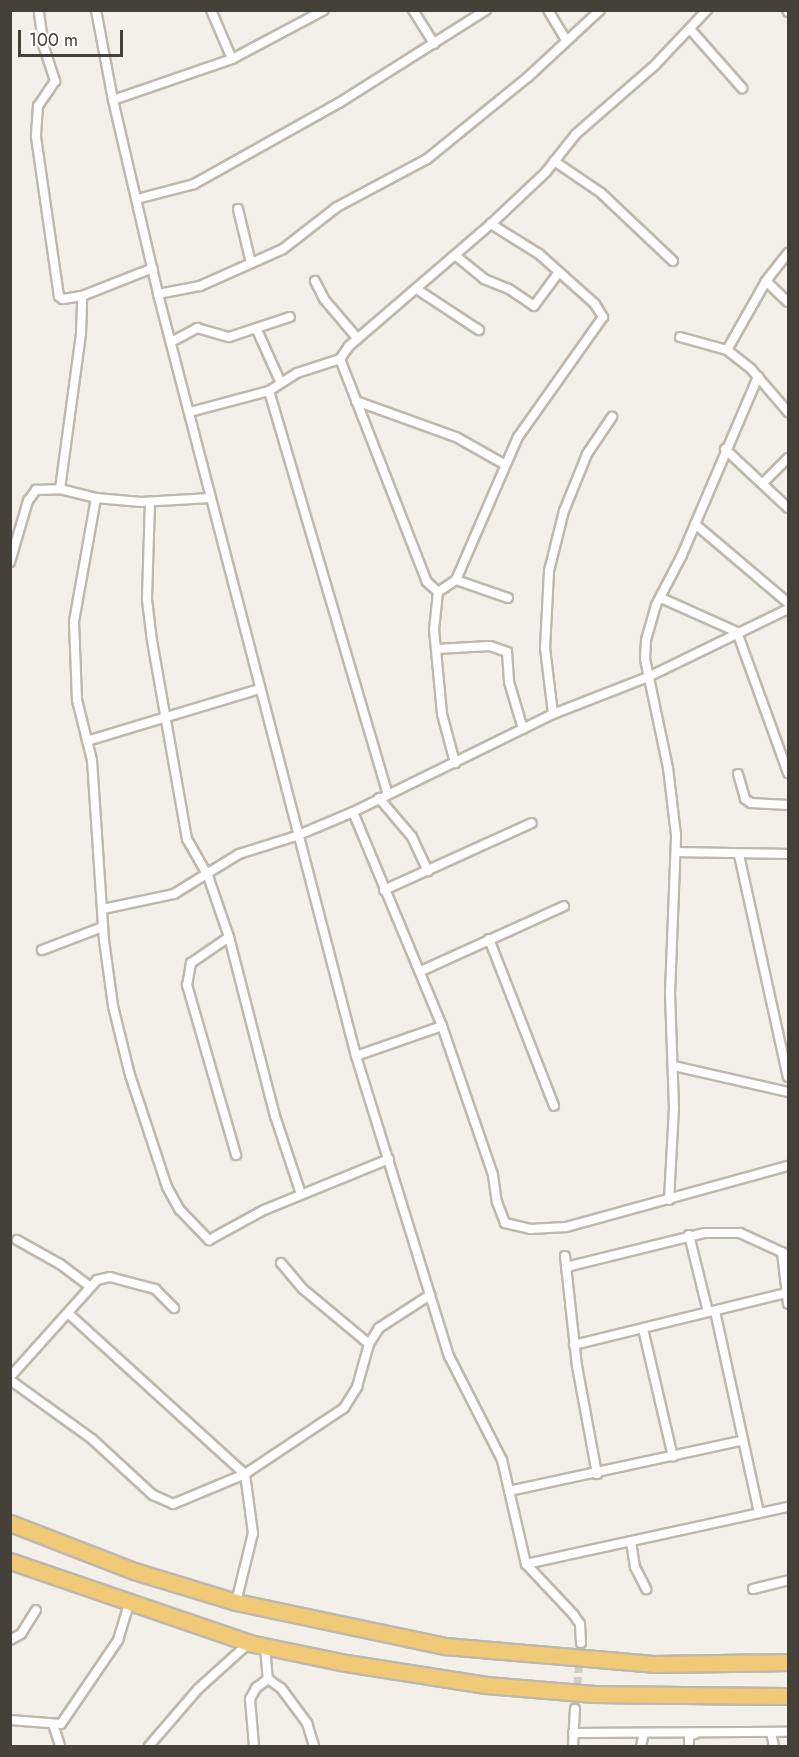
<!DOCTYPE html>
<html>
<head>
<meta charset="utf-8">
<style>
  body { margin:0 }
  #map { position:relative; width:799px; height:1757px; overflow:hidden; background:#f3f0e9; font-family:Jost,sans-serif }
  div>[style] { position:absolute }
  [style*='--x'] { left:calc(var(--x)*1px); top:calc(var(--y)*1px); width:calc(var(--w)*1px); rotate:calc(var(--a)*1deg) }
  .minor-tunnel>* { height:8px; margin-top:-4px; transform-origin:0; background:repeating-linear-gradient(90deg,#d0cdc6 0 8px,transparent 0 12px) }
  .roads { filter:drop-shadow(2px 0 #beb8ad) drop-shadow(-2px 0 #beb8ad) drop-shadow(0 2px #beb8ad) drop-shadow(0 -2px #beb8ad) }
  .minor>* { height:8px; margin:-4px; padding:0 4px; transform-origin:4px; border-radius:4px; background:#fff }
  .motorway>* { height:15px; margin:-7.5px; padding:0 7.5px; transform-origin:7.5px; border-radius:7.5px; background:#f0ca77 }
  span { translate:-50% -50%; white-space:nowrap; text-align:center; line-height:1.15; -webkit-text-stroke:5px #fff; paint-order:stroke }
  .frame { position:absolute; inset:0; border:12px solid #464138; pointer-events:none }
  .scale { position:absolute; left:18px; top:30px; width:105px; height:27px; box-sizing:border-box; border:3px solid #464138; border-top:0; padding-left:8px; font-size:18px; line-height:21px; white-space:nowrap; color:#464138; -webkit-text-stroke:4px #fff; paint-order:stroke }
</style>
</head>
<body>
<div id="map">
  <div class="minor-tunnel">
    <i style="--x:575;--y:1709;--w:66;--a:-84.8"></i>
  </div>
  <div class="roads">
    <div class="minor">
      <i style="--x:96;--y:10;--w:92;--a:79.3"></i>
      <i style="--x:113;--y:100;--w:199;--a:76.9"></i>
      <i style="--x:158;--y:294;--w:787;--a:75.43"></i>
      <i style="--x:356;--y:1056;--w:314;--a:72.8"></i>
      <i style="--x:449;--y:1356;--w:117;--a:63"></i>
      <i style="--x:502;--y:1460;--w:107;--a:77"></i>
      <i style="--x:526;--y:1564;--w:69;--a:46.8"></i>
      <i style="--x:573;--y:1614;--w:12;--a:55"></i>
      <i style="--x:580;--y:1624;--w:19;--a:87"></i>
      <i style="--x:211;--y:10;--w:53;--a:66.8"></i>
      <i style="--x:413;--y:10;--w:40;--a:58"></i>
      <i style="--x:548;--y:10;--w:35;--a:59"></i>
      <i style="--x:787;--y:10;--w:2;--a:63"></i>
      <i style="--x:39;--y:13;--w:34;--a:82"></i>
      <i style="--x:44;--y:47;--w:36;--a:72"></i>
      <i style="--x:55;--y:81;--w:30;--a:124"></i>
      <i style="--x:38;--y:106;--w:31;--a:94"></i>
      <i style="--x:36;--y:137;--w:161;--a:81.8"></i>
      <i style="--x:59;--y:296;--w:5;--a:37"></i>
      <i style="--x:63;--y:299;--w:19;--a:-9"></i>
      <i style="--x:82;--y:296;--w:76;--a:-21.5"></i>
      <i style="--x:690;--y:29;--w:79;--a:48.6"></i>
      <i style="--x:113;--y:100;--w:126;--a:-19"></i>
      <i style="--x:232;--y:59;--w:104;--a:-28"></i>
      <i style="--x:554;--y:161;--w:57;--a:34.2"></i>
      <i style="--x:601;--y:193;--w:99;--a:43.4"></i>
      <i style="--x:137;--y:199;--w:59;--a:-14.7"></i>
      <i style="--x:194;--y:184;--w:166;--a:-29.2"></i>
      <i style="--x:339;--y:103;--w:174;--a:-32.3"></i>
      <i style="--x:238;--y:209;--w:56;--a:76.5"></i>
      <i style="--x:456;--y:256;--w:36;--a:39"></i>
      <i style="--x:484;--y:279;--w:27;--a:22"></i>
      <i style="--x:509;--y:289;--w:30;--a:34"></i>
      <i style="--x:534;--y:306;--w:42;--a:-53.7"></i>
      <i style="--x:315;--y:281;--w:20;--a:63"></i>
      <i style="--x:324;--y:299;--w:52;--a:49.6"></i>
      <i style="--x:766;--y:281;--w:30;--a:44"></i>
      <i style="--x:418;--y:290;--w:73;--a:33.3"></i>
      <i style="--x:158;--y:294;--w:43;--a:-10.8"></i>
      <i style="--x:200;--y:286;--w:91;--a:-24"></i>
      <i style="--x:283;--y:249;--w:68;--a:-37.9"></i>
      <i style="--x:337;--y:207;--w:102;--a:-28.1"></i>
      <i style="--x:427;--y:159;--w:130;--a:-39.1"></i>
      <i style="--x:528;--y:77;--w:98;--a:-42.9"></i>
      <i style="--x:257;--y:330;--w:56;--a:65.7"></i>
      <i style="--x:680;--y:337;--w:49;--a:15.5"></i>
      <i style="--x:727;--y:350;--w:31;--a:38"></i>
      <i style="--x:751;--y:369;--w:57;--a:49.3"></i>
      <i style="--x:171;--y:342;--w:30;--a:-28"></i>
      <i style="--x:197;--y:328;--w:33;--a:16"></i>
      <i style="--x:229;--y:337;--w:64;--a:-18.2"></i>
      <i style="--x:727;--y:350;--w:79;--a:-60.5"></i>
      <i style="--x:766;--y:281;--w:36;--a:-52"></i>
      <i style="--x:340;--y:359;--w:239;--a:68.7"></i>
      <i style="--x:427;--y:582;--w:15;--a:42"></i>
      <i style="--x:269;--y:391;--w:419;--a:73.6"></i>
      <i style="--x:356;--y:401;--w:106;--a:19.8"></i>
      <i style="--x:456;--y:437;--w:55;--a:29.4"></i>
      <i style="--x:190;--y:412;--w:82;--a:-14.9"></i>
      <i style="--x:269;--y:391;--w:33;--a:-33"></i>
      <i style="--x:297;--y:373;--w:45;--a:-18"></i>
      <i style="--x:340;--y:359;--w:16;--a:-55"></i>
      <i style="--x:349;--y:346;--w:187;--a:-40.7"></i>
      <i style="--x:491;--y:224;--w:76;--a:-43.4"></i>
      <i style="--x:546;--y:172;--w:48;--a:-51.7"></i>
      <i style="--x:576;--y:134;--w:105;--a:-41.1"></i>
      <i style="--x:655;--y:65;--w:76;--a:-46.6"></i>
      <i style="--x:725;--y:449;--w:86;--a:43.1"></i>
      <i style="--x:763;--y:483;--w:35;--a:-45"></i>
      <i style="--x:60;--y:489;--w:157;--a:-82.3"></i>
      <i style="--x:81;--y:333;--w:37;--a:-88"></i>
      <i style="--x:96;--y:498;--w:126;--a:100.1"></i>
      <i style="--x:74;--y:622;--w:78;--a:87.8"></i>
      <i style="--x:77;--y:700;--w:62;--a:76"></i>
      <i style="--x:92;--y:760;--w:180;--a:86.2"></i>
      <i style="--x:104;--y:940;--w:67;--a:82.2"></i>
      <i style="--x:113;--y:1006;--w:71;--a:76.2"></i>
      <i style="--x:130;--y:1075;--w:118;--a:71.7"></i>
      <i style="--x:167;--y:1187;--w:26;--a:61"></i>
      <i style="--x:180;--y:1210;--w:42;--a:46"></i>
      <i style="--x:209;--y:1240;--w:63;--a:-28.6"></i>
      <i style="--x:264;--y:1210;--w:135;--a:-22.2"></i>
      <i style="--x:150;--y:502;--w:98;--a:91.8"></i>
      <i style="--x:147;--y:600;--w:35;--a:83"></i>
      <i style="--x:151;--y:635;--w:207;--a:80"></i>
      <i style="--x:187;--y:839;--w:43;--a:60.4"></i>
      <i style="--x:208;--y:876;--w:65;--a:71"></i>
      <i style="--x:229;--y:937;--w:185;--a:75.6"></i>
      <i style="--x:275;--y:1116;--w:82;--a:71.6"></i>
      <i style="--x:695;--y:524;--w:122;--a:40.3"></i>
      <i style="--x:10;--y:562;--w:64;--a:-73.6"></i>
      <i style="--x:28;--y:501;--w:14;--a:-54"></i>
      <i style="--x:36;--y:490;--w:24;--a:-2"></i>
      <i style="--x:60;--y:489;--w:37;--a:14"></i>
      <i style="--x:96;--y:498;--w:45;--a:5.1"></i>
      <i style="--x:141;--y:502;--w:70;--a:-3.3"></i>
      <i style="--x:456;--y:580;--w:55;--a:19.1"></i>
      <i style="--x:438;--y:592;--w:22;--a:-34"></i>
      <i style="--x:456;--y:580;--w:156;--a:-66.6"></i>
      <i style="--x:518;--y:437;--w:147;--a:-54.7"></i>
      <i style="--x:603;--y:317;--w:15;--a:-122"></i>
      <i style="--x:595;--y:304;--w:75;--a:-138.2"></i>
      <i style="--x:539;--y:254;--w:57;--a:-148"></i>
      <i style="--x:438;--y:592;--w:37;--a:96"></i>
      <i style="--x:434;--y:629;--w:85;--a:84.6"></i>
      <i style="--x:442;--y:714;--w:51;--a:75.1"></i>
      <i style="--x:661;--y:598;--w:83;--a:24.1"></i>
      <i style="--x:737;--y:632;--w:150;--a:70.1"></i>
      <i style="--x:436;--y:649;--w:54;--a:-3.2"></i>
      <i style="--x:490;--y:646;--w:18;--a:19"></i>
      <i style="--x:507;--y:652;--w:30;--a:86"></i>
      <i style="--x:509;--y:682;--w:49;--a:73.4"></i>
      <i style="--x:553;--y:714;--w:66;--a:-96.9"></i>
      <i style="--x:545;--y:648;--w:77;--a:-87"></i>
      <i style="--x:549;--y:571;--w:62;--a:-76"></i>
      <i style="--x:564;--y:511;--w:61;--a:-68"></i>
      <i style="--x:587;--y:454;--w:45;--a:-56"></i>
      <i style="--x:87;--y:741;--w:180;--a:-16.8"></i>
      <i style="--x:738;--y:774;--w:26;--a:74"></i>
      <i style="--x:745;--y:799;--w:7;--a:34"></i>
      <i style="--x:751;--y:803;--w:37;--a:3"></i>
      <i style="--x:379;--y:798;--w:51;--a:49.8"></i>
      <i style="--x:412;--y:837;--w:38;--a:65"></i>
      <i style="--x:353;--y:812;--w:232;--a:67.4"></i>
      <i style="--x:442;--y:1026;--w:157;--a:71.1"></i>
      <i style="--x:493;--y:1175;--w:27;--a:82"></i>
      <i style="--x:497;--y:1202;--w:22;--a:69"></i>
      <i style="--x:505;--y:1223;--w:26;--a:13"></i>
      <i style="--x:530;--y:1229;--w:36;--a:-3"></i>
      <i style="--x:566;--y:1227;--w:230;--a:-15.4"></i>
      <i style="--x:677;--y:852;--w:111;--a:1"></i>
      <i style="--x:739;--y:855;--w:227;--a:77.6"></i>
      <i style="--x:384;--y:890;--w:162;--a:-24.4"></i>
      <i style="--x:103;--y:909;--w:73;--a:-11.9"></i>
      <i style="--x:174;--y:894;--w:76;--a:-31.6"></i>
      <i style="--x:239;--y:854;--w:60;--a:-17.5"></i>
      <i style="--x:296;--y:836;--w:62;--a:-22.8"></i>
      <i style="--x:353;--y:812;--w:223;--a:-26.1"></i>
      <i style="--x:553;--y:714;--w:102;--a:-21.3"></i>
      <i style="--x:648;--y:677;--w:156;--a:-25.9"></i>
      <i style="--x:229;--y:937;--w:46;--a:145.6"></i>
      <i style="--x:191;--y:963;--w:22;--a:100"></i>
      <i style="--x:187;--y:985;--w:177;--a:73.9"></i>
      <i style="--x:489;--y:939;--w:179;--a:68.7"></i>
      <i style="--x:42;--y:950;--w:65;--a:-20.7"></i>
      <i style="--x:421;--y:971;--w:157;--a:-24.4"></i>
      <i style="--x:356;--y:1056;--w:91;--a:-19.2"></i>
      <i style="--x:674;--y:1066;--w:117;--a:12.8"></i>
      <i style="--x:669;--y:1200;--w:92;--a:-86.9"></i>
      <i style="--x:674;--y:1108;--w:114;--a:-92"></i>
      <i style="--x:670;--y:994;--w:159;--a:-87.8"></i>
      <i style="--x:676;--y:835;--w:67;--a:-96.8"></i>
      <i style="--x:668;--y:768;--w:111;--a:-101.9"></i>
      <i style="--x:645;--y:659;--w:19;--a:-87"></i>
      <i style="--x:646;--y:640;--w:36;--a:-74"></i>
      <i style="--x:656;--y:605;--w:56;--a:-62.5"></i>
      <i style="--x:682;--y:555;--w:194;--a:-66.9"></i>
      <i style="--x:689;--y:1235;--w:79;--a:76.1"></i>
      <i style="--x:17;--y:1240;--w:49;--a:29.2"></i>
      <i style="--x:60;--y:1264;--w:38;--a:37"></i>
      <i style="--x:782;--y:1252;--w:52;--a:83.4"></i>
      <i style="--x:565;--y:1256;--w:111;--a:83.8"></i>
      <i style="--x:577;--y:1366;--w:110;--a:79.5"></i>
      <i style="--x:281;--y:1263;--w:34;--a:50"></i>
      <i style="--x:303;--y:1289;--w:86;--a:39.8"></i>
      <i style="--x:566;--y:1267;--w:142;--a:-13.8"></i>
      <i style="--x:704;--y:1233;--w:36;--a:0"></i>
      <i style="--x:740;--y:1233;--w:53;--a:24.6"></i>
      <i style="--x:715;--y:1311;--w:206;--a:77.7"></i>
      <i style="--x:69;--y:1314;--w:238;--a:42.3"></i>
      <i style="--x:245;--y:1474;--w:60;--a:82.3"></i>
      <i style="--x:253;--y:1533;--w:71;--a:103.8"></i>
      <i style="--x:643;--y:1329;--w:131;--a:76.8"></i>
      <i style="--x:574;--y:1345;--w:218;--a:-13.8"></i>
      <i style="--x:10;--y:1377;--w:130;--a:-48.1"></i>
      <i style="--x:97;--y:1280;--w:13;--a:-13"></i>
      <i style="--x:110;--y:1277;--w:47;--a:14.9"></i>
      <i style="--x:155;--y:1289;--w:27;--a:45"></i>
      <i style="--x:10;--y:1380;--w:101;--a:35.7"></i>
      <i style="--x:92;--y:1439;--w:83;--a:42.6"></i>
      <i style="--x:153;--y:1495;--w:22;--a:24"></i>
      <i style="--x:173;--y:1504;--w:78;--a:-22.6"></i>
      <i style="--x:245;--y:1474;--w:119;--a:-33.7"></i>
      <i style="--x:344;--y:1408;--w:25;--a:-58"></i>
      <i style="--x:357;--y:1387;--w:45;--a:-74.4"></i>
      <i style="--x:369;--y:1344;--w:19;--a:-58"></i>
      <i style="--x:379;--y:1328;--w:61;--a:-32.9"></i>
      <i style="--x:509;--y:1491;--w:237;--a:-12.2"></i>
      <i style="--x:631;--y:1542;--w:25;--a:81"></i>
      <i style="--x:635;--y:1567;--w:25;--a:63"></i>
      <i style="--x:526;--y:1564;--w:268;--a:-12.3"></i>
      <i style="--x:753;--y:1589;--w:36;--a:-14"></i>
      <i style="--x:10;--y:1640;--w:13;--a:-29"></i>
      <i style="--x:21;--y:1634;--w:28;--a:-58"></i>
      <i style="--x:265;--y:1647;--w:32;--a:85"></i>
      <i style="--x:268;--y:1679;--w:16;--a:35"></i>
      <i style="--x:281;--y:1688;--w:44;--a:53.4"></i>
      <i style="--x:307;--y:1723;--w:24;--a:73"></i>
      <i style="--x:10;--y:1720;--w:51;--a:4.5"></i>
      <i style="--x:61;--y:1724;--w:102;--a:-55.8"></i>
      <i style="--x:118;--y:1640;--w:37;--a:-73"></i>
      <i style="--x:53;--y:1724;--w:23;--a:72"></i>
      <i style="--x:573;--y:1733;--w:215;--a:-0.3"></i>
      <i style="--x:771;--y:1733;--w:13;--a:77"></i>
      <i style="--x:149;--y:1746;--w:75;--a:-49.3"></i>
      <i style="--x:198;--y:1689;--w:69;--a:-42"></i>
      <i style="--x:254;--y:1746;--w:47;--a:-94.9"></i>
      <i style="--x:250;--y:1699;--w:13;--a:-61"></i>
      <i style="--x:256;--y:1688;--w:15;--a:-37"></i>
      <i style="--x:573;--y:1746;--w:37;--a:-87"></i>
      <i style="--x:641;--y:1746;--w:13;--a:-77"></i>
      <i style="--x:689;--y:1746;--w:11;--a:-90"></i>
      <i style="--x:689;--y:1735;--w:6;--a:-9"></i>
    </div>
    <div class="motorway">
      <i style="--x:10;--y:1523;--w:133;--a:21.2"></i>
      <i style="--x:134;--y:1571;--w:107;--a:16.9"></i>
      <i style="--x:236;--y:1602;--w:214;--a:11.9"></i>
      <i style="--x:445;--y:1646;--w:209;--a:4.9"></i>
      <i style="--x:653;--y:1664;--w:135;--a:-0.8"></i>
      <i style="--x:10;--y:1561;--w:253;--a:18.9"></i>
      <i style="--x:249;--y:1643;--w:99;--a:11.7"></i>
      <i style="--x:346;--y:1663;--w:142;--a:8.9"></i>
      <i style="--x:486;--y:1685;--w:108;--a:4.8"></i>
      <i style="--x:594;--y:1694;--w:194;--a:0.6"></i>
    </div>
  </div>
  <div class="frame"></div>
  <div class="scale">100 m</div>
</div>
</body>
</html>
